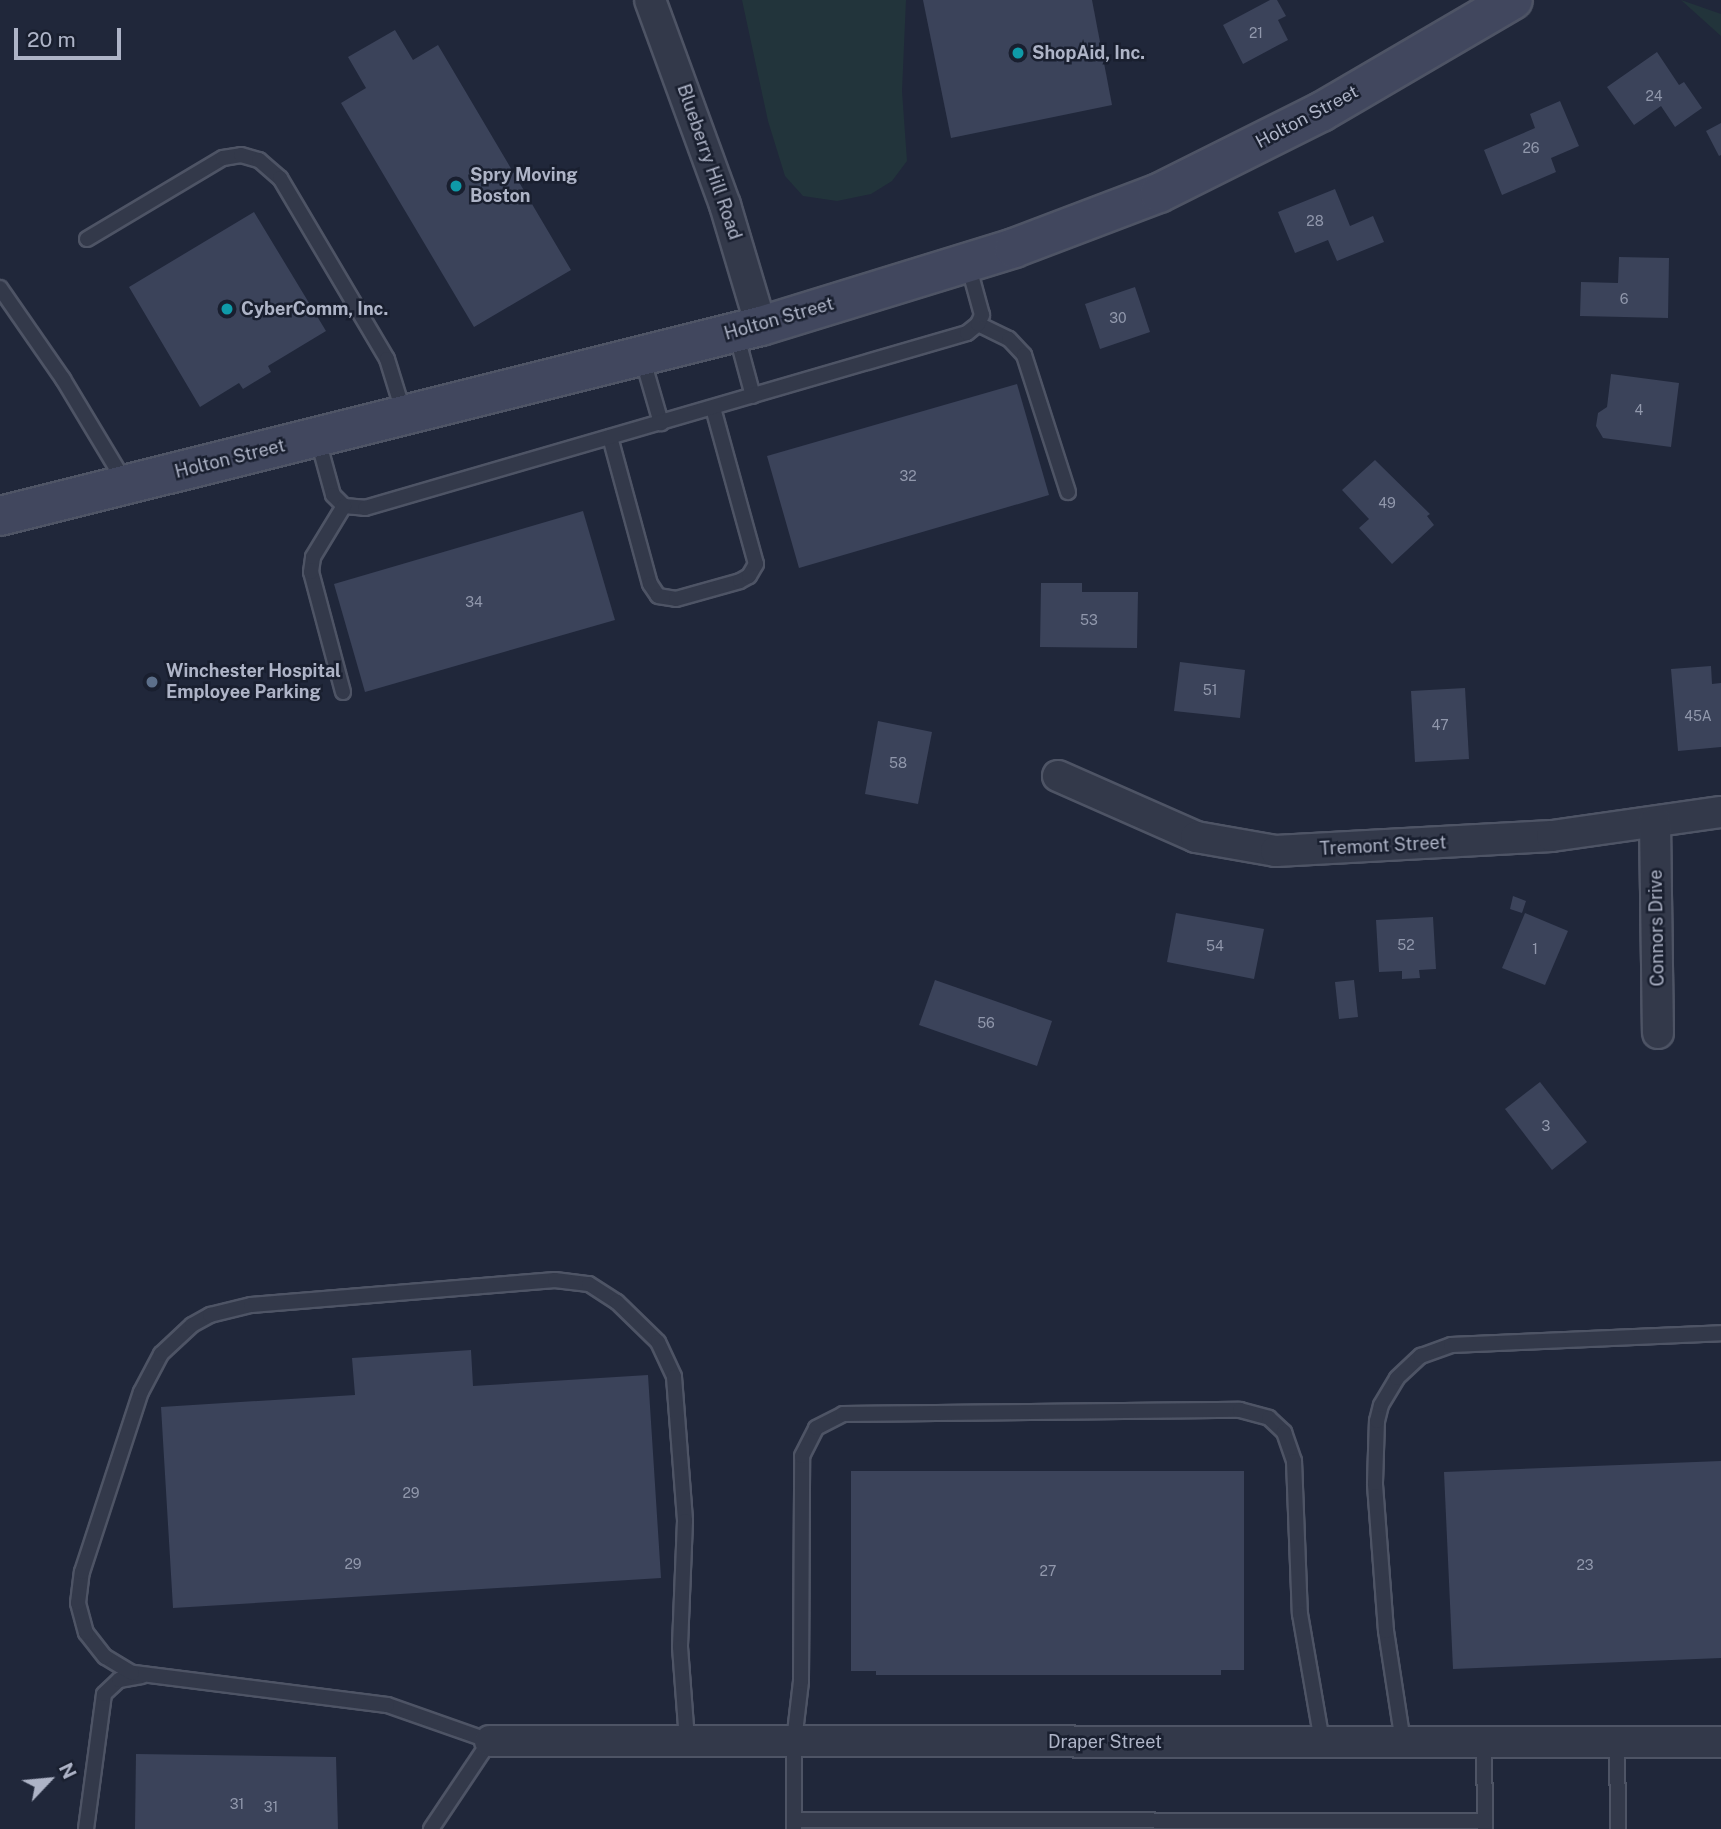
<!DOCTYPE html>
<html>
<head>
<meta charset="utf-8">
<style>
  body { margin:0 }
  #map { position:relative; width:1721px; height:1829px; overflow:hidden; background:#20273a; font-family:"Public Sans",sans-serif }
  div>[style] { position:absolute }
  [style*='--x'] { left:calc(var(--x)*1px); top:calc(var(--y)*1px); width:calc(var(--w)*1px); rotate:calc(var(--a)*1deg) }
  .green>* { inset:0; background:#22343b }
  .building>* { inset:0; background:#3b435a }
  .roads { filter:drop-shadow(2px 0 #4e5465) drop-shadow(-2px 0 #4e5465) drop-shadow(0 2px #4e5465) drop-shadow(0 -2px #4e5465) }
  .lane>* { height:14px; margin:-7px; padding:0 7px; transform-origin:7px; border-radius:7px; background:#33394a }
  .street>* { height:30px; margin:-15px; padding:0 15px; transform-origin:15px; border-radius:15px; background:#33394a }
  .secondary>* { height:38px; margin:-19px; padding:0 19px; transform-origin:19px; border-radius:19px; background:#41475e }
  .dots>* { width:19px; height:19px; translate:-50% -50%; box-sizing:border-box; border:4px solid #191f2f; border-radius:50% }
  span { translate:-50% -50%; white-space:nowrap; text-align:center; line-height:1.15; -webkit-text-stroke:5px #191f2f; paint-order:stroke }
  .number-label { font-size:14px; color:#9198ac }
  .number-label span { -webkit-text-stroke-width:0 }
  .poi-label { font-size:18px; color:#aeb4c7; font-weight:700 }
  .left { translate:0 -50%; text-align:left }
  .street-label { font-size:18px; color:#aeb4c7 }
  .north { position:absolute; left:14px; top:1745px; width:70px; height:70px; -webkit-text-stroke:5px #191f2f; paint-order:stroke; rotate:64deg; font-size:19px; font-weight:700; line-height:28px; text-align:center; color:#aeb4c7 }
  .north::after { content:''; display:block; margin:auto; width:24px; height:32px; background:#aeb4c7; clip-path:polygon(50% 0,100% 100%,50% 72%,0 100%) }
  .scale { position:absolute; left:14px; top:28px; width:107px; height:32px; box-sizing:border-box; border:4px solid #aeb4c7; border-top:0; padding-left:9px; font-size:21px; line-height:24px; white-space:nowrap; color:#aeb4c7; -webkit-text-stroke:5px #191f2f; paint-order:stroke }
</style>
</head>
<body>
<div id="map">
  <div class="green">
    <i style="clip-path:polygon(742px 0,906px 0,902px 91px,907px 161px,892px 181px,871px 194px,837px 201px,803px 196px,785px 176px,768px 121px)"></i>
    <i style="clip-path:polygon(1681px 0,1721px 14px,1721px 36px)"></i>
  </div>
  <div class="building">
    <i style="clip-path:polygon(923px 0,1092px 0,1112px 105px,951px 138px)"></i>
    <i style="clip-path:polygon(1270px 0,1277px 0,1286px 16px,1278px 20px,1288px 40px,1243px 64px,1223px 25px)"></i>
    <i style="clip-path:polygon(395px 30px,413px 60px,438px 45px,571px 270px,474px 327px,341px 103px,366px 88px,348px 57px)"></i>
    <i style="clip-path:polygon(1657px 52px,1679px 85px,1684px 82px,1702px 108px,1675px 127px,1661px 106px,1634px 125px,1607px 87px)"></i>
    <i style="clip-path:polygon(1560px 101px,1579px 146px,1551px 158px,1556px 172px,1502px 195px,1484px 150px,1535px 128px,1530px 114px)"></i>
    <i style="clip-path:polygon(1721px 123px,1721px 155px,1719px 156px,1706px 131px)"></i>
    <i style="clip-path:polygon(1335px 189px,1350px 226px,1373px 216px,1384px 242px,1337px 261px,1328px 240px,1295px 253px,1278px 212px)"></i>
    <i style="clip-path:polygon(254px 212px,326px 331px,268px 366px,271px 372px,243px 389px,239px 383px,200px 407px,129px 287px)"></i>
    <i style="clip-path:polygon(1619px 257px,1669px 258px,1668px 318px,1580px 316px,1581px 282px,1618px 283px)"></i>
    <i style="clip-path:polygon(1135px 287px,1150px 332px,1100px 349px,1085px 304px)"></i>
    <i style="clip-path:polygon(1611px 374px,1679px 383px,1671px 447px,1603px 438px,1596px 426px,1598px 413px,1607px 407px)"></i>
    <i style="clip-path:polygon(1017px 384px,1049px 495px,799px 568px,767px 456px)"></i>
    <i style="clip-path:polygon(1375px 460px,1430px 514px,1427px 516px,1434px 525px,1392px 564px,1359px 528px,1369px 519px,1342px 490px)"></i>
    <i style="clip-path:polygon(583px 511px,615px 620px,365px 692px,334px 584px)"></i>
    <i style="clip-path:polygon(1041px 583px,1082px 583px,1082px 592px,1138px 592px,1137px 648px,1040px 647px)"></i>
    <i style="clip-path:polygon(1180px 662px,1245px 670px,1240px 718px,1174px 711px)"></i>
    <i style="clip-path:polygon(1711px 666px,1712px 684px,1721px 683px,1721px 747px,1678px 751px,1671px 669px)"></i>
    <i style="clip-path:polygon(1465px 688px,1469px 759px,1415px 762px,1411px 691px)"></i>
    <i style="clip-path:polygon(878px 721px,932px 732px,918px 804px,865px 794px)"></i>
    <i style="clip-path:polygon(1513px 896px,1526px 901px,1522px 913px,1510px 909px)"></i>
    <i style="clip-path:polygon(1176px 913px,1264px 929px,1254px 979px,1167px 962px)"></i>
    <i style="clip-path:polygon(1525px 913px,1568px 931px,1545px 985px,1502px 968px)"></i>
    <i style="clip-path:polygon(1433px 917px,1436px 969px,1419px 970px,1420px 978px,1402px 979px,1402px 971px,1379px 972px,1376px 920px)"></i>
    <i style="clip-path:polygon(935px 980px,1052px 1021px,1037px 1066px,919px 1025px)"></i>
    <i style="clip-path:polygon(1354px 980px,1358px 1017px,1339px 1019px,1335px 982px)"></i>
    <i style="clip-path:polygon(1540px 1082px,1587px 1142px,1552px 1170px,1505px 1109px)"></i>
    <i style="clip-path:polygon(471px 1350px,473px 1386px,648px 1375px,661px 1578px,173px 1608px,161px 1407px,355px 1395px,352px 1358px)"></i>
    <i style="clip-path:polygon(1721px 1461px,1721px 1658px,1453px 1669px,1444px 1472px)"></i>
    <i style="clip-path:polygon(851px 1471px,1244px 1471px,1244px 1670px,1221px 1670px,1221px 1675px,876px 1675px,876px 1671px,851px 1671px)"></i>
    <i style="clip-path:polygon(136px 1754px,336px 1757px,338px 1829px,135px 1829px)"></i>
  </div>
  <div class="roads">
    <div class="lane">
      <i style="--x:87;--y:239;--w:158;--a:-30.8"></i>
      <i style="--x:223;--y:158;--w:18;--a:-9"></i>
      <i style="--x:241;--y:155;--w:19;--a:16"></i>
      <i style="--x:259;--y:160;--w:28;--a:41"></i>
      <i style="--x:280;--y:178;--w:210;--a:59.4"></i>
      <i style="--x:387;--y:359;--w:58;--a:72.8"></i>
      <i style="--x:0;--y:288;--w:111;--a:55.3"></i>
      <i style="--x:63;--y:379;--w:122;--a:59"></i>
      <i style="--x:978;--y:324;--w:34;--a:26"></i>
      <i style="--x:1009;--y:339;--w:22;--a:47"></i>
      <i style="--x:1024;--y:355;--w:144;--a:72.2"></i>
      <i style="--x:736;--y:333;--w:65;--a:74.9"></i>
      <i style="--x:642;--y:357;--w:69;--a:73.9"></i>
      <i style="--x:610;--y:437;--w:152;--a:74.8"></i>
      <i style="--x:650;--y:584;--w:14;--a:56"></i>
      <i style="--x:658;--y:596;--w:18;--a:9"></i>
      <i style="--x:676;--y:599;--w:66;--a:-15.7"></i>
      <i style="--x:740;--y:581;--w:10;--a:-29"></i>
      <i style="--x:749;--y:576;--w:14;--a:-60"></i>
      <i style="--x:756;--y:564;--w:162;--a:-105.4"></i>
      <i style="--x:318;--y:440;--w:57;--a:74.7"></i>
      <i style="--x:333;--y:495;--w:16;--a:45"></i>
      <i style="--x:344;--y:506;--w:21;--a:5"></i>
      <i style="--x:365;--y:508;--w:627;--a:-16.21"></i>
      <i style="--x:967;--y:333;--w:14;--a:-39"></i>
      <i style="--x:978;--y:324;--w:10;--a:-66"></i>
      <i style="--x:982;--y:315;--w:53;--a:-105.4"></i>
      <i style="--x:343;--y:692;--w:124;--a:-104.9"></i>
      <i style="--x:311;--y:572;--w:15;--a:-82"></i>
      <i style="--x:313;--y:557;--w:60;--a:-58.7"></i>
      <i style="--x:1403;--y:1742;--w:112;--a:-98.7"></i>
      <i style="--x:1386;--y:1631;--w:148;--a:-94.3"></i>
      <i style="--x:1375;--y:1483;--w:62;--a:-88.2"></i>
      <i style="--x:1377;--y:1421;--w:16;--a:-76"></i>
      <i style="--x:1381;--y:1405;--w:31;--a:-59"></i>
      <i style="--x:1397;--y:1378;--w:33;--a:-43"></i>
      <i style="--x:1421;--y:1356;--w:32;--a:-20"></i>
      <i style="--x:1451;--y:1345;--w:270;--a:-2.5"></i>
      <i style="--x:1484;--y:1742;--w:86;--a:89.3"></i>
      <i style="--x:1617;--y:1742;--w:87;--a:89.3"></i>
      <i style="--x:794;--y:1820;--w:691;--a:0.08"></i>
      <i style="--x:86;--y:1829;--w:136;--a:-82.4"></i>
      <i style="--x:104;--y:1694;--w:21;--a:-43"></i>
      <i style="--x:119;--y:1680;--w:23;--a:-10"></i>
      <i style="--x:431;--y:1829;--w:106;--a:-56.2"></i>
      <i style="--x:490;--y:1741;--w:109;--a:-160.7"></i>
      <i style="--x:387;--y:1705;--w:257;--a:-172.8"></i>
      <i style="--x:132;--y:1673;--w:31;--a:-149"></i>
      <i style="--x:105;--y:1657;--w:31;--a:-128"></i>
      <i style="--x:86;--y:1633;--w:31;--a:-105"></i>
      <i style="--x:78;--y:1603;--w:31;--a:-83"></i>
      <i style="--x:82;--y:1572;--w:189;--a:-71.9"></i>
      <i style="--x:141;--y:1392;--w:43;--a:-62.2"></i>
      <i style="--x:161;--y:1354;--w:42;--a:-43.1"></i>
      <i style="--x:192;--y:1325;--w:21;--a:-29"></i>
      <i style="--x:210;--y:1315;--w:42;--a:-13.7"></i>
      <i style="--x:251;--y:1305;--w:305;--a:-4.7"></i>
      <i style="--x:555;--y:1280;--w:34;--a:7"></i>
      <i style="--x:589;--y:1284;--w:33;--a:33"></i>
      <i style="--x:617;--y:1302;--w:57;--a:44.3"></i>
      <i style="--x:658;--y:1342;--w:38;--a:65"></i>
      <i style="--x:674;--y:1377;--w:144;--a:85.6"></i>
      <i style="--x:685;--y:1521;--w:126;--a:92.3"></i>
      <i style="--x:680;--y:1647;--w:94;--a:85.7"></i>
      <i style="--x:794;--y:1829;--w:88;--a:-90"></i>
      <i style="--x:794;--y:1741;--w:60;--a:-83.3"></i>
      <i style="--x:801;--y:1681;--w:225;--a:-89.7"></i>
      <i style="--x:802;--y:1456;--w:31;--a:-63"></i>
      <i style="--x:816;--y:1428;--w:30;--a:-27"></i>
      <i style="--x:843;--y:1414;--w:397;--a:-0.6"></i>
      <i style="--x:1240;--y:1410;--w:30;--a:15"></i>
      <i style="--x:1269;--y:1418;--w:21;--a:43"></i>
      <i style="--x:1284;--y:1432;--w:31;--a:71"></i>
      <i style="--x:1294;--y:1461;--w:153;--a:87.8"></i>
      <i style="--x:1300;--y:1614;--w:130;--a:80.2"></i>
    </div>
    <div class="street">
      <i style="--x:650;--y:0;--w:218;--a:69.9"></i>
      <i style="--x:725;--y:205;--w:126;--a:73.4"></i>
      <i style="--x:1058;--y:776;--w:151;--a:23.8"></i>
      <i style="--x:1196;--y:837;--w:81;--a:9.9"></i>
      <i style="--x:1276;--y:851;--w:276;--a:-3.1"></i>
      <i style="--x:1552;--y:836;--w:171;--a:-8.1"></i>
      <i style="--x:1655;--y:822;--w:211;--a:89.2"></i>
      <i style="--x:490;--y:1741;--w:1231;--a:0.05"></i>
    </div>
    <div class="secondary">
      <i style="--x:0;--y:516;--w:784;--a:-14.02"></i>
      <i style="--x:761;--y:326;--w:265;--a:-17.1"></i>
      <i style="--x:1014;--y:248;--w:155;--a:-20.8"></i>
      <i style="--x:1159;--y:193;--w:181;--a:-26.6"></i>
      <i style="--x:1321;--y:112;--w:222;--a:-30.3"></i>
    </div>
  </div>
  <div class="dots">
    <i style="left:1018px;top:53px;background:#0f9aa8"></i>
    <i style="left:456px;top:186px;background:#0f9aa8"></i>
    <i style="left:227px;top:309px;background:#0f9aa8"></i>
    <i style="left:152px;top:682px;background:#5c6f8a"></i>
  </div>
  <div class="number-label">
    <span style="left:1256px;top:33px">21</span>
    <span style="left:1654px;top:96px">24</span>
    <span style="left:1531px;top:148px">26</span>
    <span style="left:1315px;top:221px">28</span>
    <span style="left:1624px;top:299px">6</span>
    <span style="left:1118px;top:318px">30</span>
    <span style="left:1639px;top:410px">4</span>
    <span style="left:908px;top:476px">32</span>
    <span style="left:1387px;top:503px">49</span>
    <span style="left:474px;top:602px">34</span>
    <span style="left:1089px;top:620px">53</span>
    <span style="left:1210px;top:690px">51</span>
    <span style="left:1698px;top:716px">45A</span>
    <span style="left:1440px;top:725px">47</span>
    <span style="left:898px;top:763px">58</span>
    <span style="left:1406px;top:945px">52</span>
    <span style="left:1215px;top:946px">54</span>
    <span style="left:1535px;top:949px">1</span>
    <span style="left:986px;top:1023px">56</span>
    <span style="left:1546px;top:1126px">3</span>
    <span style="left:411px;top:1493px">29</span>
    <span style="left:353px;top:1564px">29</span>
    <span style="left:1585px;top:1565px">23</span>
    <span style="left:1048px;top:1571px">27</span>
    <span style="left:237px;top:1804px">31</span>
    <span style="left:271px;top:1807px">31</span>
  </div>
  <div class="poi-label">
    <span class="left" style="left:1032px;top:53px">ShopAid, Inc.</span>
    <span class="left" style="left:470px;top:186px">Spry Moving<br>Boston</span>
    <span class="left" style="left:241px;top:309px">CyberComm, Inc.</span>
    <span class="left" style="left:166px;top:682px">Winchester Hospital<br>Employee Parking</span>
  </div>
  <div class="street-label">
    <span style="left:1307px;top:117px;rotate:-28deg">Holton Street</span>
    <span style="left:709px;top:162px;rotate:71deg">Blueberry Hill Road</span>
    <span style="left:779px;top:319px;rotate:-16deg">Holton Street</span>
    <span style="left:230px;top:459px;rotate:-14deg">Holton Street</span>
    <span style="left:1383px;top:846px;rotate:-3deg">Tremont Street</span>
    <span style="left:1657px;top:928px;rotate:-91deg">Connors Drive</span>
    <span style="left:1105px;top:1742px">Draper Street</span>
  </div>
  <div class="north">N</div>
  <div class="scale">20 m</div>
</div>
</body>
</html>
